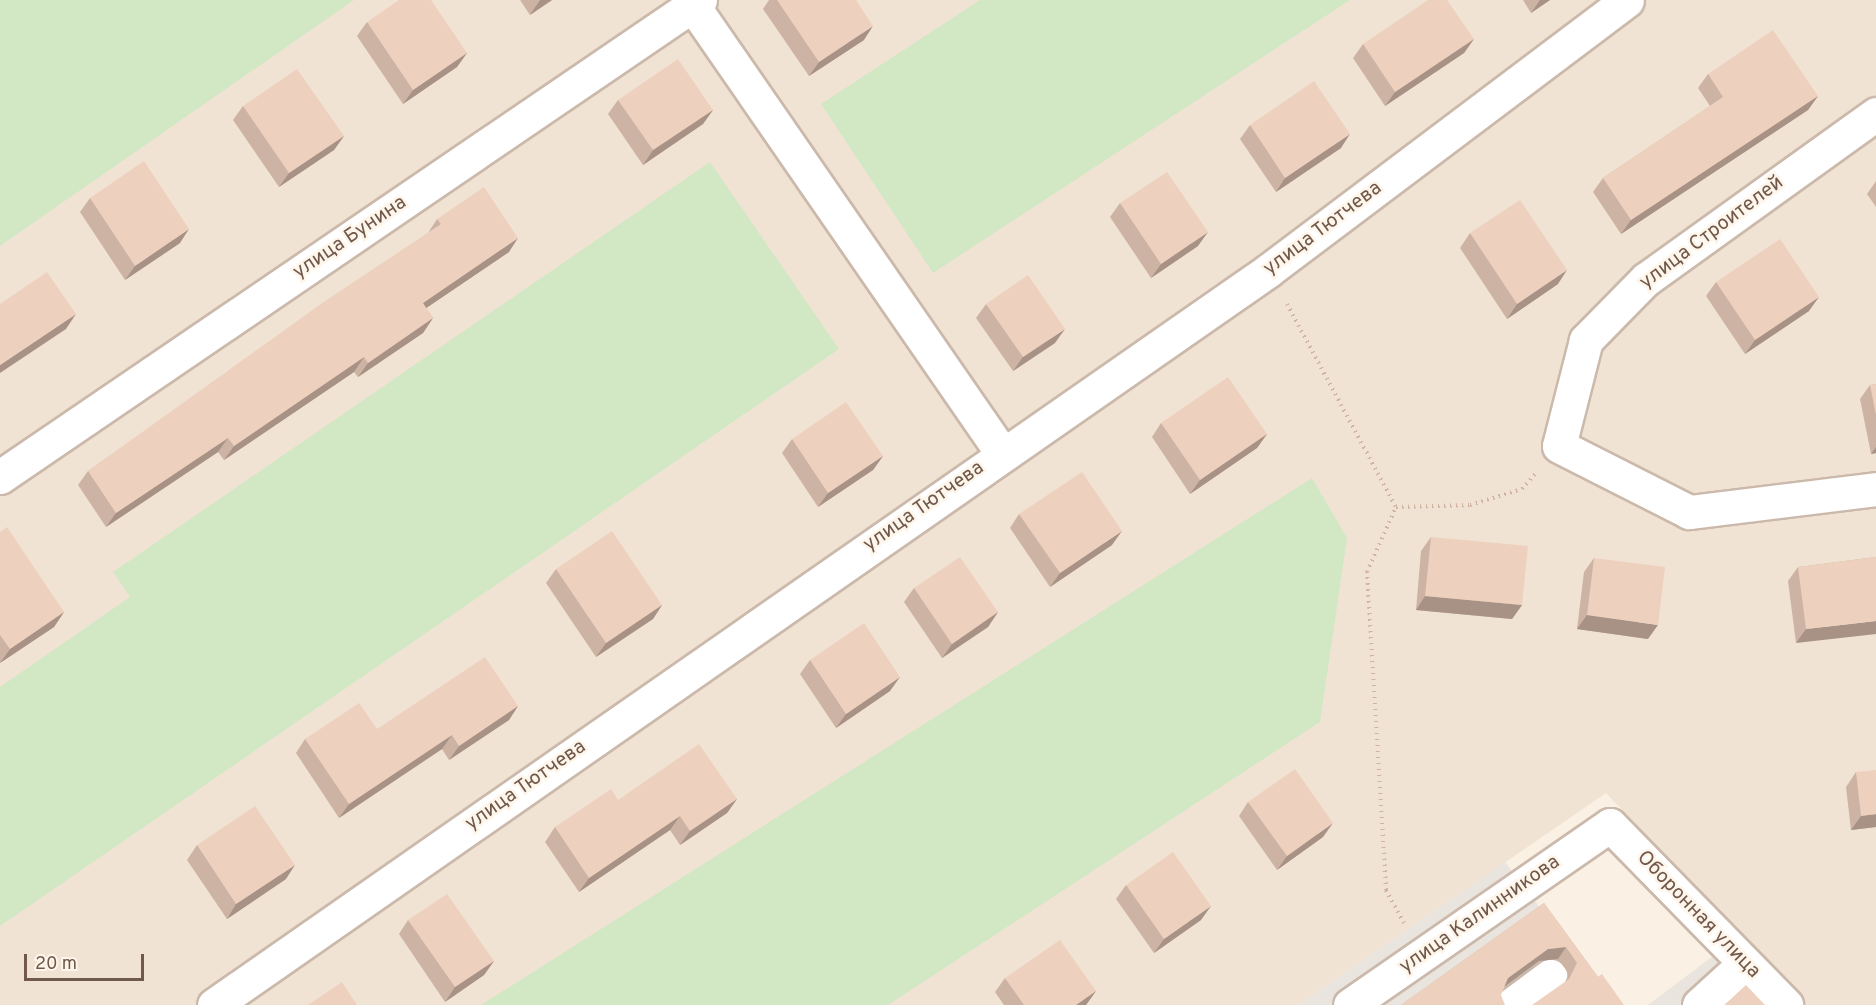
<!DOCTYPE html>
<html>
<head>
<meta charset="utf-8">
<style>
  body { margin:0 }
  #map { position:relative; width:1876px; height:1005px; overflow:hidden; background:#faf1e4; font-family:Overpass,sans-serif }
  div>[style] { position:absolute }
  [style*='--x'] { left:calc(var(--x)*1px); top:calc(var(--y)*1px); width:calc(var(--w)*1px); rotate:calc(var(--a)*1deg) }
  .residential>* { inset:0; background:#f1e3d3 }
  .industrial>* { inset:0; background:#eae4de }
  .green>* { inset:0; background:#d2e7c4 }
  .path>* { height:4px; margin-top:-2px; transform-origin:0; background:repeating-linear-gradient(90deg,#d2b3a1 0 1.5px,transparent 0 6px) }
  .roads { filter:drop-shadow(2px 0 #cbb9ab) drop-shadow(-2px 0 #cbb9ab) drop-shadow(0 2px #cbb9ab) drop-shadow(0 -2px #cbb9ab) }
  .minor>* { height:33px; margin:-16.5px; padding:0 16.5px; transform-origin:16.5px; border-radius:16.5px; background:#fff }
  .wall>* { inset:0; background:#cdb3a3 }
  .shaded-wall>* { inset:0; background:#a79285 }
  .building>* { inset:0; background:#eed0be }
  span { translate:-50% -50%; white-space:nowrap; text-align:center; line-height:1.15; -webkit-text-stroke:5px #fef6ea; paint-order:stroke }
  .street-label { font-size:20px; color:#71584c }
  .scale { position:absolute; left:24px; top:954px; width:120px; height:27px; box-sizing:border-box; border:3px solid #71584c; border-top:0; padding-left:8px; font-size:18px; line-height:21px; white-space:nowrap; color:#71584c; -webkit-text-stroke:4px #fef6ea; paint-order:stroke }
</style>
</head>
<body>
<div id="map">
  <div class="residential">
    <i style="clip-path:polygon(0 0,1876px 0,1876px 1005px,1808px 1005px,1606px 793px,1298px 1005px,0 1005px)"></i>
  </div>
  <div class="industrial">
    <i style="clip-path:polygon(1505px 862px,1615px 1005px,1298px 1005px)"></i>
    <i style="clip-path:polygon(1741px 935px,1808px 1005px,1648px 1005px)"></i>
  </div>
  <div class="green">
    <i style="clip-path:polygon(0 0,354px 0,0 246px)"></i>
    <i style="clip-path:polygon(980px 0,1350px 0,933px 273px,821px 104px)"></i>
    <i style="clip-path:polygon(710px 162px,839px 349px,0 926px,0 687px,130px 597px,113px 572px)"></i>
    <i style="clip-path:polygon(1312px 478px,1347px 538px,1320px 722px,888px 1005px,481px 1005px)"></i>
  </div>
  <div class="path">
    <i style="--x:1287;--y:304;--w:230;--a:61.8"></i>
    <i style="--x:1404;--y:923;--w:38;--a:-119"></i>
    <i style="--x:1386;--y:890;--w:319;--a:-93.4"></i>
    <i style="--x:1367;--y:572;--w:71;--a:-66"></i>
    <i style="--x:1396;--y:507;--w:74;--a:-1.5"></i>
    <i style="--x:1470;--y:505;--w:54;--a:-17.1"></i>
    <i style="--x:1522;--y:489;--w:21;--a:-49"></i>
  </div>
  <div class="roads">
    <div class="minor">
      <i style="--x:689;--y:0;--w:551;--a:55.36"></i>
      <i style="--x:1876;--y:114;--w:283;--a:144.3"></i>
      <i style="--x:1646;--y:279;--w:86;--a:134.5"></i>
      <i style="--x:1586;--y:340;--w:109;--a:104.3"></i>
      <i style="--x:1559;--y:446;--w:146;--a:26.9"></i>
      <i style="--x:1689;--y:512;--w:188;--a:-7"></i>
      <i style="--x:0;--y:477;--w:847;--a:-34.27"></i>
      <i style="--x:214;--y:1005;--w:1286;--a:-34.86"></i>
      <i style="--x:1269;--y:270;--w:448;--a:-37"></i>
      <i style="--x:1350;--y:1005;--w:316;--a:-34.7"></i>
      <i style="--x:1610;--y:825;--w:252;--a:45.6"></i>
      <i style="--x:1511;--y:1005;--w:49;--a:-36.6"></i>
      <i style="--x:1699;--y:1005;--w:62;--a:-42.4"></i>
    </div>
  </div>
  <div class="wall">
    <i style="clip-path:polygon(520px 0,552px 0,530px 15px)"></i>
    <i style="clip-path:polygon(769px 0,856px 0,864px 40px,809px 76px,763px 9px)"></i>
    <i style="clip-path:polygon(1523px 0,1550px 0,1531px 13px)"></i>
    <i style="clip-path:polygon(367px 22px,467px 53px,457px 67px,403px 104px,357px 36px)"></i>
    <i style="clip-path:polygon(1474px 39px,1464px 53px,1385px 106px,1353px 58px,1363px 44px)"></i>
    <i style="clip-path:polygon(1708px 74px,1818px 96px,1808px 110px,1621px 234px,1593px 192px,1603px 178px,1710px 106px,1698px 88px)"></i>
    <i style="clip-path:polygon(618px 100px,713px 110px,703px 124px,643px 165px,608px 114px)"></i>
    <i style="clip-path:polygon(243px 106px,344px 136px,334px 150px,279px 187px,233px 120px)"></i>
    <i style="clip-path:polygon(1250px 125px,1341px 148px,1276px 192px,1240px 139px)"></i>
    <i style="clip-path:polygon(1876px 181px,1876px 207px,1867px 194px)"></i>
    <i style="clip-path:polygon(90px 198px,180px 243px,125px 280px,80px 212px)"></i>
    <i style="clip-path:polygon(1120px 203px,1198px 246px,1151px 278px,1110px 217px)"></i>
    <i style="clip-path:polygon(437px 219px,509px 252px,426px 308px,433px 318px,423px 333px,358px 377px,354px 372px,224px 460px,218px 452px,106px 527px,78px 485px,88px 471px,428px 233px)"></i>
    <i style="clip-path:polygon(1470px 233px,1558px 284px,1507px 319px,1460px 248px)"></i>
    <i style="clip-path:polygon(1716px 282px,1809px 311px,1745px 354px,1706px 296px)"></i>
    <i style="clip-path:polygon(986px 304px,1055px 343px,1013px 371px,976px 318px)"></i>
    <i style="clip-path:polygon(1876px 384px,1876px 453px,1871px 454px,1860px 399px,1870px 385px)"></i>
    <i style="clip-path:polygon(1161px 423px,1267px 434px,1257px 448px,1190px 494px,1152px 437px)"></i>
    <i style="clip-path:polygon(792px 439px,883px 456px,873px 470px,818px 507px,782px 453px)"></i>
    <i style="clip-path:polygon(1019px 514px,1112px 545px,1050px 587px,1010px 528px)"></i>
    <i style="clip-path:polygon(0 532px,64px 612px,54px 627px,0 663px)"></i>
    <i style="clip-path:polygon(1431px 537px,1522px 605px,1512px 619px,1416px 610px,1421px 551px)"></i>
    <i style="clip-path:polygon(1876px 557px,1796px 643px,1788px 581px,1798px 567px)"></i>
    <i style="clip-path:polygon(1594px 558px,1648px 639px,1577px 629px,1584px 572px)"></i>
    <i style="clip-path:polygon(556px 569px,662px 605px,653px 619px,596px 657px,546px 583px)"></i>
    <i style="clip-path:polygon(914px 588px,998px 612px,988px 627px,942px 658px,904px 602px)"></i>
    <i style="clip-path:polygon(810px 660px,890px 691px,836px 728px,800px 674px)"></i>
    <i style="clip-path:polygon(518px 706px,509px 720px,449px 760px,442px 749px,339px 818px,296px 753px,305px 739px,377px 729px)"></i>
    <i style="clip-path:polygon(1856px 772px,1876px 827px,1851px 830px,1846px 787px)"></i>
    <i style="clip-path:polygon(737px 799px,727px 813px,680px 845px,670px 830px,579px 892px,545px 842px,555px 827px,618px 800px)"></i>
    <i style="clip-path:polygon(1248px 802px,1323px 837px,1277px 870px,1239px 816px)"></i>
    <i style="clip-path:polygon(197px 845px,286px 879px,227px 919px,187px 860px)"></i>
    <i style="clip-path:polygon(1126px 885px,1201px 920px,1154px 953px,1116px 899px)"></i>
    <i style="clip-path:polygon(1544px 903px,1598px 977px,1565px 982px,1569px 974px,1558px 959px,1539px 961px,1504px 987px,1401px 1005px)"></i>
    <i style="clip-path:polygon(408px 920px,494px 961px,484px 975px,445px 1002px,399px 934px)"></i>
    <i style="clip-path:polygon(1005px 978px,1096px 991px,1086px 1005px,1004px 1005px,995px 992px)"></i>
  </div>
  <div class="shaded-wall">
    <i style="clip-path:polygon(540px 0,552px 0,530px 15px)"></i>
    <i style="clip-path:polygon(1540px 0,1550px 0,1531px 13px)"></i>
    <i style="clip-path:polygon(873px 26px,864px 40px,809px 76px,819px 62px)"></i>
    <i style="clip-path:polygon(1474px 39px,1464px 53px,1385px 106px,1395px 92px)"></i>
    <i style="clip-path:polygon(467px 53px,457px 67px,403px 104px,413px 90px)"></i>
    <i style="clip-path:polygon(1818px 96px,1808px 110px,1621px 234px,1631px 220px)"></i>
    <i style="clip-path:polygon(713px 110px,703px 124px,643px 165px,653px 150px)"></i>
    <i style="clip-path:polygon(1350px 134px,1341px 148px,1276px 192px,1285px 178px)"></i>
    <i style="clip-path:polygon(344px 136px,334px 150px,279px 187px,289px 173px)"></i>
    <i style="clip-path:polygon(189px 229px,180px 243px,125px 280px,135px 266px)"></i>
    <i style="clip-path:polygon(1208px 232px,1198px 246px,1151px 278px,1161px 264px)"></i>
    <i style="clip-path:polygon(518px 238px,509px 252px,413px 317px,423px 303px)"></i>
    <i style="clip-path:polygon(1567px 270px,1558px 284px,1507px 319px,1517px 304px)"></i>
    <i style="clip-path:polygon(1819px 297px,1809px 311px,1745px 354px,1755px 340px)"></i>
    <i style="clip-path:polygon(76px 314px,66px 329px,0 373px,0 365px)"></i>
    <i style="clip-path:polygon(433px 318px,423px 333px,358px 377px,368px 363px)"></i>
    <i style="clip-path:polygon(1065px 329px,1055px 343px,1013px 371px,1023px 357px)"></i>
    <i style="clip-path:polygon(364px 357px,354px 372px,224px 460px,234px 446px)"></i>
    <i style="clip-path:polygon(1267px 434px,1257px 448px,1190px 494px,1200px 480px)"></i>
    <i style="clip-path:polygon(228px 438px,218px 452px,106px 527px,116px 513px)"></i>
    <i style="clip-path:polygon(1876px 447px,1876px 453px,1871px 454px)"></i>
    <i style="clip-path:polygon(883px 456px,873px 470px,818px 507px,828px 493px)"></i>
    <i style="clip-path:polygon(1122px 531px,1112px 545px,1050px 587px,1060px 573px)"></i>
    <i style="clip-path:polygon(1425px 596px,1522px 605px,1512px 619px,1416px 610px)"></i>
    <i style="clip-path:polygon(662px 605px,653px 619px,596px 657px,606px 643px)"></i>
    <i style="clip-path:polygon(64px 612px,54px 627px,0 663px,10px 649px)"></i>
    <i style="clip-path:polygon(998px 612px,988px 627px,942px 658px,952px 644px)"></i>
    <i style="clip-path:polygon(1587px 615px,1658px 625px,1648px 639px,1577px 629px)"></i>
    <i style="clip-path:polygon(1876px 621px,1876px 634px,1796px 643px,1806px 629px)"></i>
    <i style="clip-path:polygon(900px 677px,890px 691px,836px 728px,846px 714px)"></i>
    <i style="clip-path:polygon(518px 706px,509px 720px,449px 760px,459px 746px)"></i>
    <i style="clip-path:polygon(452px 735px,442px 749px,339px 818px,349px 804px)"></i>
    <i style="clip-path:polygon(737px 799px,727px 813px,680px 845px,690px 831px)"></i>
    <i style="clip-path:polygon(1876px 814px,1876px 827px,1851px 830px,1861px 816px)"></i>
    <i style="clip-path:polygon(680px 816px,670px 830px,579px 892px,589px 878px)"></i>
    <i style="clip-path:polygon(1333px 823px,1323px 837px,1277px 870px,1287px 856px)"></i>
    <i style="clip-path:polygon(295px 865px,286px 879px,227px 919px,236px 904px)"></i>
    <i style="clip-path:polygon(1211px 906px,1201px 920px,1154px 953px,1164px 939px)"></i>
    <i style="clip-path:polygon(1566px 947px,1558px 959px,1539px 961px,1500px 990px,1508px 978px,1548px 949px)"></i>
    <i style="clip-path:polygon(494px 961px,484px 975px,445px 1002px,455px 987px)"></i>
    <i style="clip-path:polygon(1096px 991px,1086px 1005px,1076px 1005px)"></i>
  </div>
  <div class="building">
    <i style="clip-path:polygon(399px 0,431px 0,467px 53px,413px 90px,367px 22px)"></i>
    <i style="clip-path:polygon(777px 0,856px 0,873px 26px,819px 62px)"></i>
    <i style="clip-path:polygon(1428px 0,1447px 0,1474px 39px,1395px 92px,1363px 44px)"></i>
    <i style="clip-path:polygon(1773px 30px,1818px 96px,1631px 220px,1603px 178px,1723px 97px,1708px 74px)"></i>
    <i style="clip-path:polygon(678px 59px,713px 110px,653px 150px,618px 100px)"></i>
    <i style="clip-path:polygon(297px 69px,344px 136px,289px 173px,243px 106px)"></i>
    <i style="clip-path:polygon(1314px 81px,1350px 134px,1285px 178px,1250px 125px)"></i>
    <i style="clip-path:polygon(144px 161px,189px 229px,135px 266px,90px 198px)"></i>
    <i style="clip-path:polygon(1167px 172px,1208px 232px,1161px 264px,1120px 203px)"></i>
    <i style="clip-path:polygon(484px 187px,518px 238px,423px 303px,433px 318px,368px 363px,364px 357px,234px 446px,228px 438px,116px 513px,88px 471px,325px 301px,441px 224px,437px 219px)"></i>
    <i style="clip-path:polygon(1520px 200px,1567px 270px,1517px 304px,1470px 233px)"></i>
    <i style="clip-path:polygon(1780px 239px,1819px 297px,1755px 340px,1716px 282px)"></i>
    <i style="clip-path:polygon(47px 272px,76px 314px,0 365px,0 304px)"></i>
    <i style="clip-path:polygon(1028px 275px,1065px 329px,1023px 357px,986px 304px)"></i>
    <i style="clip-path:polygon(1228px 377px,1267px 434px,1200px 480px,1161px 423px)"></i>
    <i style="clip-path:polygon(1876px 384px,1876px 415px,1870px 385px)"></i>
    <i style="clip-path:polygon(846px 402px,883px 456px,828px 493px,792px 439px)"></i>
    <i style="clip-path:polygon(1082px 472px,1122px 531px,1060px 573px,1019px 514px)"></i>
    <i style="clip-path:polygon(7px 527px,64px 612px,10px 649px,0 635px,0 532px)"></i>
    <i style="clip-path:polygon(612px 531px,662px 605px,606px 643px,556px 569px)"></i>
    <i style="clip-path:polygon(1431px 537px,1528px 546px,1522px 605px,1425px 596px)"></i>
    <i style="clip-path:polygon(960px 557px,998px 612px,952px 644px,914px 588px)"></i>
    <i style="clip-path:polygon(1876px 557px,1876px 621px,1806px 629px,1798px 567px)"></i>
    <i style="clip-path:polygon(1594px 558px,1665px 567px,1658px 625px,1587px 615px)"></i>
    <i style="clip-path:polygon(864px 623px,900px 677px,846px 714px,810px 660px)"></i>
    <i style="clip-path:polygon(485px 657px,518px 706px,459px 746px,452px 735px,349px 804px,305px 739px,359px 703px,377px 729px)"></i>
    <i style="clip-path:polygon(699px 744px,737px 799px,690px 831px,680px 816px,589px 878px,555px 827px,611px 789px,618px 800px)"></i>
    <i style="clip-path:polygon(1295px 769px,1333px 823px,1287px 856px,1248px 802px)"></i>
    <i style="clip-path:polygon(1876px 770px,1876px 814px,1861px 816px,1856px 772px)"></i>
    <i style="clip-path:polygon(255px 806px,295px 865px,236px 904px,197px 845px)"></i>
    <i style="clip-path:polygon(1173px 852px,1211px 906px,1164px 939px,1126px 885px)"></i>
    <i style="clip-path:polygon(447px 894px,494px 961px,455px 987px,408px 920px)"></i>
    <i style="clip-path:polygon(1544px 903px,1598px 977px,1602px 974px,1624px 1005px,1532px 1005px,1569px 979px,1577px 963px,1566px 947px,1548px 949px,1508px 978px,1501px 995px,1505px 1005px,1401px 1005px)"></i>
    <i style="clip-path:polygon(1060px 940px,1096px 991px,1076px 1005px,1024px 1005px,1005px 978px)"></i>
    <i style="clip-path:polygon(342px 982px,357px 1005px,308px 1005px)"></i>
    <i style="clip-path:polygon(1746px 985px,1765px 1005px,1725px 1005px)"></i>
  </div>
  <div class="street-label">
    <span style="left:1323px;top:229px;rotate:-37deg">улица Тютчева</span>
    <span style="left:1712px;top:233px;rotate:-37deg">улица Строителей</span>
    <span style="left:350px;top:238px;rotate:-34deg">улица Бунина</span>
    <span style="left:924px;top:507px;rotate:-35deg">улица Тютчева</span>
    <span style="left:526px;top:786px;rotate:-35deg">улица Тютчева</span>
    <span style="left:1480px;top:915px;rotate:-35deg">улица Калинникова</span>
    <span style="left:1698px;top:915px;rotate:46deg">Оборонная улица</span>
  </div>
  <div class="scale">20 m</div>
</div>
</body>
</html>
